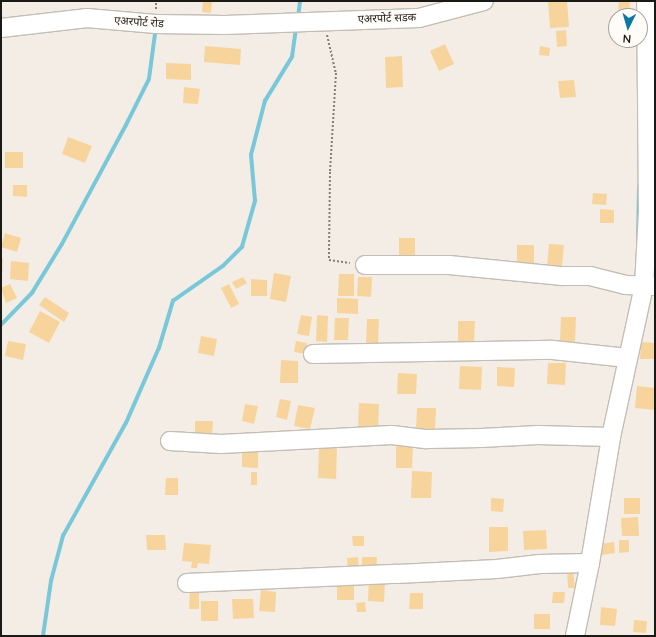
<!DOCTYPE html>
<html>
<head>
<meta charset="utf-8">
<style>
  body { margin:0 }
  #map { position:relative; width:656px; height:637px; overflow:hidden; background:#f4ede5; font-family:Lato,"Noto Sans Devanagari",sans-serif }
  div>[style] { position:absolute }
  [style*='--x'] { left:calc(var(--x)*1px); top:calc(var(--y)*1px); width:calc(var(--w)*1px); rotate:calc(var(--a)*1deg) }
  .stream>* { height:3.5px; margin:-1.75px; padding:0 1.75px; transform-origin:1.75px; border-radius:1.75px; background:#79c8da }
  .building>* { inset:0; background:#f7d49c }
  .path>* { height:2px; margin-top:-1px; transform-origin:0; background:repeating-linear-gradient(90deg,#827e78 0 2px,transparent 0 4px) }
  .roads { filter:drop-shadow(1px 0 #c3beb5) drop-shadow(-1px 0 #c3beb5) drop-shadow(0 1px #c3beb5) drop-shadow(0 -1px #c3beb5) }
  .minor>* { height:18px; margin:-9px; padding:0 9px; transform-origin:9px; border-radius:9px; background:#fff }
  span { translate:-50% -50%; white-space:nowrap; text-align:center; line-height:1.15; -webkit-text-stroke:3px #fffbf6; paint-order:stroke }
  .street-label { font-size:11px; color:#1b1916 }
  .frame { position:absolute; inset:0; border:2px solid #1b1916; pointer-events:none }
  .north { position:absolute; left:608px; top:8px; width:40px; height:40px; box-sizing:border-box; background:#fffbf6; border:1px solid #a4a19c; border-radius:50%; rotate:185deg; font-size:11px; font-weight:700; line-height:16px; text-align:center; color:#1b1916 }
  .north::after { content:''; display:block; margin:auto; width:14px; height:18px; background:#0879a2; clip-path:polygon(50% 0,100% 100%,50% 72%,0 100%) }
</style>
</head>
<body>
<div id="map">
  <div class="stream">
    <i style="--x:298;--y:18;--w:17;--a:-83"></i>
    <i style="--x:638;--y:241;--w:54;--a:-88.9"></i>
    <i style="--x:1;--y:325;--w:45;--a:-45.9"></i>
    <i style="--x:32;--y:293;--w:57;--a:-58.5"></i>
    <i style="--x:62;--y:244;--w:135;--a:-61.7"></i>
    <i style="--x:126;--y:125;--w:51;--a:-63.4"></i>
    <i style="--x:149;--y:79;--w:45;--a:-82.4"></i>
    <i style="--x:43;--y:636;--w:56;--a:-81.7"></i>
    <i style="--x:51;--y:581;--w:47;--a:-75.1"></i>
    <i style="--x:63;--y:536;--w:129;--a:-60.9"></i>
    <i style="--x:126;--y:423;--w:82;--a:-66.3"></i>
    <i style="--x:159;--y:348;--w:49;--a:-73.4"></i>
    <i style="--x:173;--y:301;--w:61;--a:-35"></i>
    <i style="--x:223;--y:266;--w:27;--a:-45"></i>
    <i style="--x:242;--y:247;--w:48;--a:-74.2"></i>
    <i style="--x:255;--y:201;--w:46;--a:-95"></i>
    <i style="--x:251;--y:155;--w:56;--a:-75.5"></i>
    <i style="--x:265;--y:101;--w:52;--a:-58.5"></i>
    <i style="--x:292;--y:57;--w:29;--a:-82"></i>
  </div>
  <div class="building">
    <i style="clip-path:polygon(203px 1px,212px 1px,211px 13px,202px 12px)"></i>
    <i style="clip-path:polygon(548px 1px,567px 1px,569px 27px,550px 28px)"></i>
    <i style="clip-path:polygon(619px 1px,630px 2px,629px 16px,618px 16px)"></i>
    <i style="clip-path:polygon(566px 30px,567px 46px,557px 47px,556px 31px)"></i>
    <i style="clip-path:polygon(445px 44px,454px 64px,439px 71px,430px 51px)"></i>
    <i style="clip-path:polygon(205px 46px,241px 49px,240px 65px,204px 62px)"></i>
    <i style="clip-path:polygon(540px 46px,550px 48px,549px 56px,539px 55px)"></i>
    <i style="clip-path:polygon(402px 56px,403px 87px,386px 88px,385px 57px)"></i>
    <i style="clip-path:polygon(166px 63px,191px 64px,191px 80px,166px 79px)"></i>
    <i style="clip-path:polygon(574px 80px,576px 97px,560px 98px,558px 81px)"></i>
    <i style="clip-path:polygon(184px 87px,200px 89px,198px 104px,183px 103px)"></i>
    <i style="clip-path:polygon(68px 137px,92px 146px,85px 163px,62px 154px)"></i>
    <i style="clip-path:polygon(5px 152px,23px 152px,23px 168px,5px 168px)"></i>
    <i style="clip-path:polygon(13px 185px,27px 185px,27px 197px,13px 196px)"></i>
    <i style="clip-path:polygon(593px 193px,607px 194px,606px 205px,592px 204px)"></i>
    <i style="clip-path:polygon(600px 209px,614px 210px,614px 223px,600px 223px)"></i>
    <i style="clip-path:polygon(5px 233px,21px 238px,17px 252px,1px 247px)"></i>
    <i style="clip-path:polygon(399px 238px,415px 238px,415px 261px,399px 260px)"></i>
    <i style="clip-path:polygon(549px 244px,564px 245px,562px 267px,547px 266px)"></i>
    <i style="clip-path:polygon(517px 245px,534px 245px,534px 266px,517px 266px)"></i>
    <i style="clip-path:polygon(1px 259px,3px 259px,2px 276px,1px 276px)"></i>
    <i style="clip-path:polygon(11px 261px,29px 263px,28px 281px,10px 279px)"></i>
    <i style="clip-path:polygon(274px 273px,291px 276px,286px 302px,270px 299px)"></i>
    <i style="clip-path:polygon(339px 274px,354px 274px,354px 296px,338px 296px)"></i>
    <i style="clip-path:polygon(243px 277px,247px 283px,236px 289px,232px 282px)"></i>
    <i style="clip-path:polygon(358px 277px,372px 277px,371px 297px,357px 296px)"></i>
    <i style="clip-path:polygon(251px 279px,267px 280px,267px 296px,251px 296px)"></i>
    <i style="clip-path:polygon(10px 284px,17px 298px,6px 303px,1px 288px)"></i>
    <i style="clip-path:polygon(229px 284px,239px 304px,231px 308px,221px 288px)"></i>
    <i style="clip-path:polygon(45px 297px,69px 313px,64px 322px,39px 305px)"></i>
    <i style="clip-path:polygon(337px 298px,358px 299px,358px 314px,337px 313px)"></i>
    <i style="clip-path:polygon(40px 311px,60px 322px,49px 343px,29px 332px)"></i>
    <i style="clip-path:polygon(301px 315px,312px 317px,309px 336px,297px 334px)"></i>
    <i style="clip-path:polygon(317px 315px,328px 316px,327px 342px,316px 341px)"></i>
    <i style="clip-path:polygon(561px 317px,576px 317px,575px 342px,560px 341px)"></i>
    <i style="clip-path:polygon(335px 318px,349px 318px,348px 340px,334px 340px)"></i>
    <i style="clip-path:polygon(367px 319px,379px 319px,378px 344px,366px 343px)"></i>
    <i style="clip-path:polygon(458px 321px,475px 321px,474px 344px,458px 343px)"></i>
    <i style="clip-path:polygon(201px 336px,217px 339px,214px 356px,198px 353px)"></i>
    <i style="clip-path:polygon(8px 341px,26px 344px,23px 360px,5px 356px)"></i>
    <i style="clip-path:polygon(296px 341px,307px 343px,305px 354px,294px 352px)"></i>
    <i style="clip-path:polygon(641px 342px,655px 343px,655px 359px,640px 359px)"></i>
    <i style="clip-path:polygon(281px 360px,298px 361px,298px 383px,280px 383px)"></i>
    <i style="clip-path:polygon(548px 363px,566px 363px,565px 385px,547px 384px)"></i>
    <i style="clip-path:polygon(460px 366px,482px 367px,481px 390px,459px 389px)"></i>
    <i style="clip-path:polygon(497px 367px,515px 368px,514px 387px,497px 386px)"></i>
    <i style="clip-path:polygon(398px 373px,417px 374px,416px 394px,397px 394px)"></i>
    <i style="clip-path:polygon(637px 386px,655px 388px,655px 410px,635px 408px)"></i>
    <i style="clip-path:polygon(280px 399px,291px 401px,287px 420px,276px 417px)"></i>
    <i style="clip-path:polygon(359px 403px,379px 404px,378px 428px,358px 428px)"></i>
    <i style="clip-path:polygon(245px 404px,258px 406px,254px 424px,242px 421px)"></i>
    <i style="clip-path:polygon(298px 405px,315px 408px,310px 429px,294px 426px)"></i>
    <i style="clip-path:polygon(417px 408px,436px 408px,435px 430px,416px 429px)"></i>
    <i style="clip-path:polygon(195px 421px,213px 421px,212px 436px,195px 435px)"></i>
    <i style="clip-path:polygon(396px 446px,413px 446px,412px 468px,396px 468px)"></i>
    <i style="clip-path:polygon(319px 448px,337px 448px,336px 479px,318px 478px)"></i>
    <i style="clip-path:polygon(242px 451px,258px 452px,258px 468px,242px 467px)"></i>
    <i style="clip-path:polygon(412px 471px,432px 472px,431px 498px,411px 498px)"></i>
    <i style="clip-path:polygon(251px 472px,257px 472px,257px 485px,251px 485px)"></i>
    <i style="clip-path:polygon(166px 478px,178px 478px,178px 495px,165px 495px)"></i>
    <i style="clip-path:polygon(491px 498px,504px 499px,503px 512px,491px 511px)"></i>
    <i style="clip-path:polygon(624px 498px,640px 498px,640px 514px,624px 514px)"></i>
    <i style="clip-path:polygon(638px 517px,639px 536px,622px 536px,621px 518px)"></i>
    <i style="clip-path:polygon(489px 527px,508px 527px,508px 551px,489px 552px)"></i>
    <i style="clip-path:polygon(546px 530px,547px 549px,524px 550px,523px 531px)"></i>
    <i style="clip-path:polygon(146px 535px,165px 535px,166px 550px,147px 550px)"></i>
    <i style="clip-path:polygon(352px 536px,364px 536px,364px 546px,353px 546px)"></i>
    <i style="clip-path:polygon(619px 540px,629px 540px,629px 552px,619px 553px)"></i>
    <i style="clip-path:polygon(614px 542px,615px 553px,602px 555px,600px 544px)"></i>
    <i style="clip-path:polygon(184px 543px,211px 545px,209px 564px,198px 563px,197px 568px,191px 568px,192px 562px,182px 561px)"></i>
    <i style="clip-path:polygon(358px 557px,359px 571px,348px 571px,347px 558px)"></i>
    <i style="clip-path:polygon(362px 557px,377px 557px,376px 572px,362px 572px)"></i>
    <i style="clip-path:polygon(573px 569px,575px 588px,568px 588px,567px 570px)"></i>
    <i style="clip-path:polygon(337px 578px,354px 578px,354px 600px,337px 600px)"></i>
    <i style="clip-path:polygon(369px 579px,385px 580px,384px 602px,368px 601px)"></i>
    <i style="clip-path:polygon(190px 588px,199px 588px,199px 609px,189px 609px)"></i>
    <i style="clip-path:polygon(261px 590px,276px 592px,275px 612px,259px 611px)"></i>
    <i style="clip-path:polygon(553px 592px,565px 592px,564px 603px,552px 603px)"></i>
    <i style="clip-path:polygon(410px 593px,423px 593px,423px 609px,409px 609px)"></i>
    <i style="clip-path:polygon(232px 599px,253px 599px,254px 618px,233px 619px)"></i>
    <i style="clip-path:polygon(201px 601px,218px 601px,218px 621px,201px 621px)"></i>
    <i style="clip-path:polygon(365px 602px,366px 612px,357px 612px,356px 603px)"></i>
    <i style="clip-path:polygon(601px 607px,617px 609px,615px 626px,600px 625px)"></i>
    <i style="clip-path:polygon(534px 614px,550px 614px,550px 629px,534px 629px)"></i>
    <i style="clip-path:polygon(634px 620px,647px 621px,646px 633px,633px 632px)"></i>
  </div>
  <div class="path">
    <i style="--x:156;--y:9;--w:8;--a:-90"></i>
    <i style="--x:327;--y:35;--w:39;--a:77"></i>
    <i style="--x:336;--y:73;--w:99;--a:93.5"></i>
    <i style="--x:330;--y:172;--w:88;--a:90.7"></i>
    <i style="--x:329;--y:260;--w:21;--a:8"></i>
  </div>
  <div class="roads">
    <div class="minor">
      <i style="--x:1;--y:28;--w:87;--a:-6.6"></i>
      <i style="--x:87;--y:18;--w:69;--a:5"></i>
      <i style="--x:156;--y:24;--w:69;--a:0.8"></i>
      <i style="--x:225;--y:25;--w:194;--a:-2.1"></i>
      <i style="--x:419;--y:18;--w:67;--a:-14.7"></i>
      <i style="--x:365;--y:265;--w:84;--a:0"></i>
      <i style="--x:449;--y:265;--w:114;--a:5.6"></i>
      <i style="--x:562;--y:276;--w:28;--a:0"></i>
      <i style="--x:590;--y:276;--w:37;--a:14"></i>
      <i style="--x:626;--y:285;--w:28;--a:2"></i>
      <i style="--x:313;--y:354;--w:240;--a:-1"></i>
      <i style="--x:553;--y:350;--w:75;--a:6.1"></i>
      <i style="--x:170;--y:441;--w:51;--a:3.4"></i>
      <i style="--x:221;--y:444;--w:171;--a:-3"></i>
      <i style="--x:392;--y:435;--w:35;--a:7"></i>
      <i style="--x:427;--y:439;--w:54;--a:-1.1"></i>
      <i style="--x:481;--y:438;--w:57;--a:-3"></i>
      <i style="--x:538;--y:435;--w:73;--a:1.6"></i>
      <i style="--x:187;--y:583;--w:210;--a:-2.5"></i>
      <i style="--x:397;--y:574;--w:100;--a:-2.9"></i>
      <i style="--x:497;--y:569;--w:43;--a:-6.6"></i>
      <i style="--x:540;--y:564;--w:50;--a:-1.1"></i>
      <i style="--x:575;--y:636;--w:75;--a:-78.4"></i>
      <i style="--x:590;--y:563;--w:128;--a:-80.5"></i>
      <i style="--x:611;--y:437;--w:155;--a:-77.7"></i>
      <i style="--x:644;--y:286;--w:73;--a:-86.9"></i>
      <i style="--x:648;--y:213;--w:212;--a:-90.5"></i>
    </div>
  </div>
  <div class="street-label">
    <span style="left:387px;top:18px;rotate:-2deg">एअरपोर्ट सडक</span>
    <span style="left:139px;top:22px;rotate:4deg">एअरपोर्ट रोड</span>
  </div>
  <div class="frame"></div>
  <div class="north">N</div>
</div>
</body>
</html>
